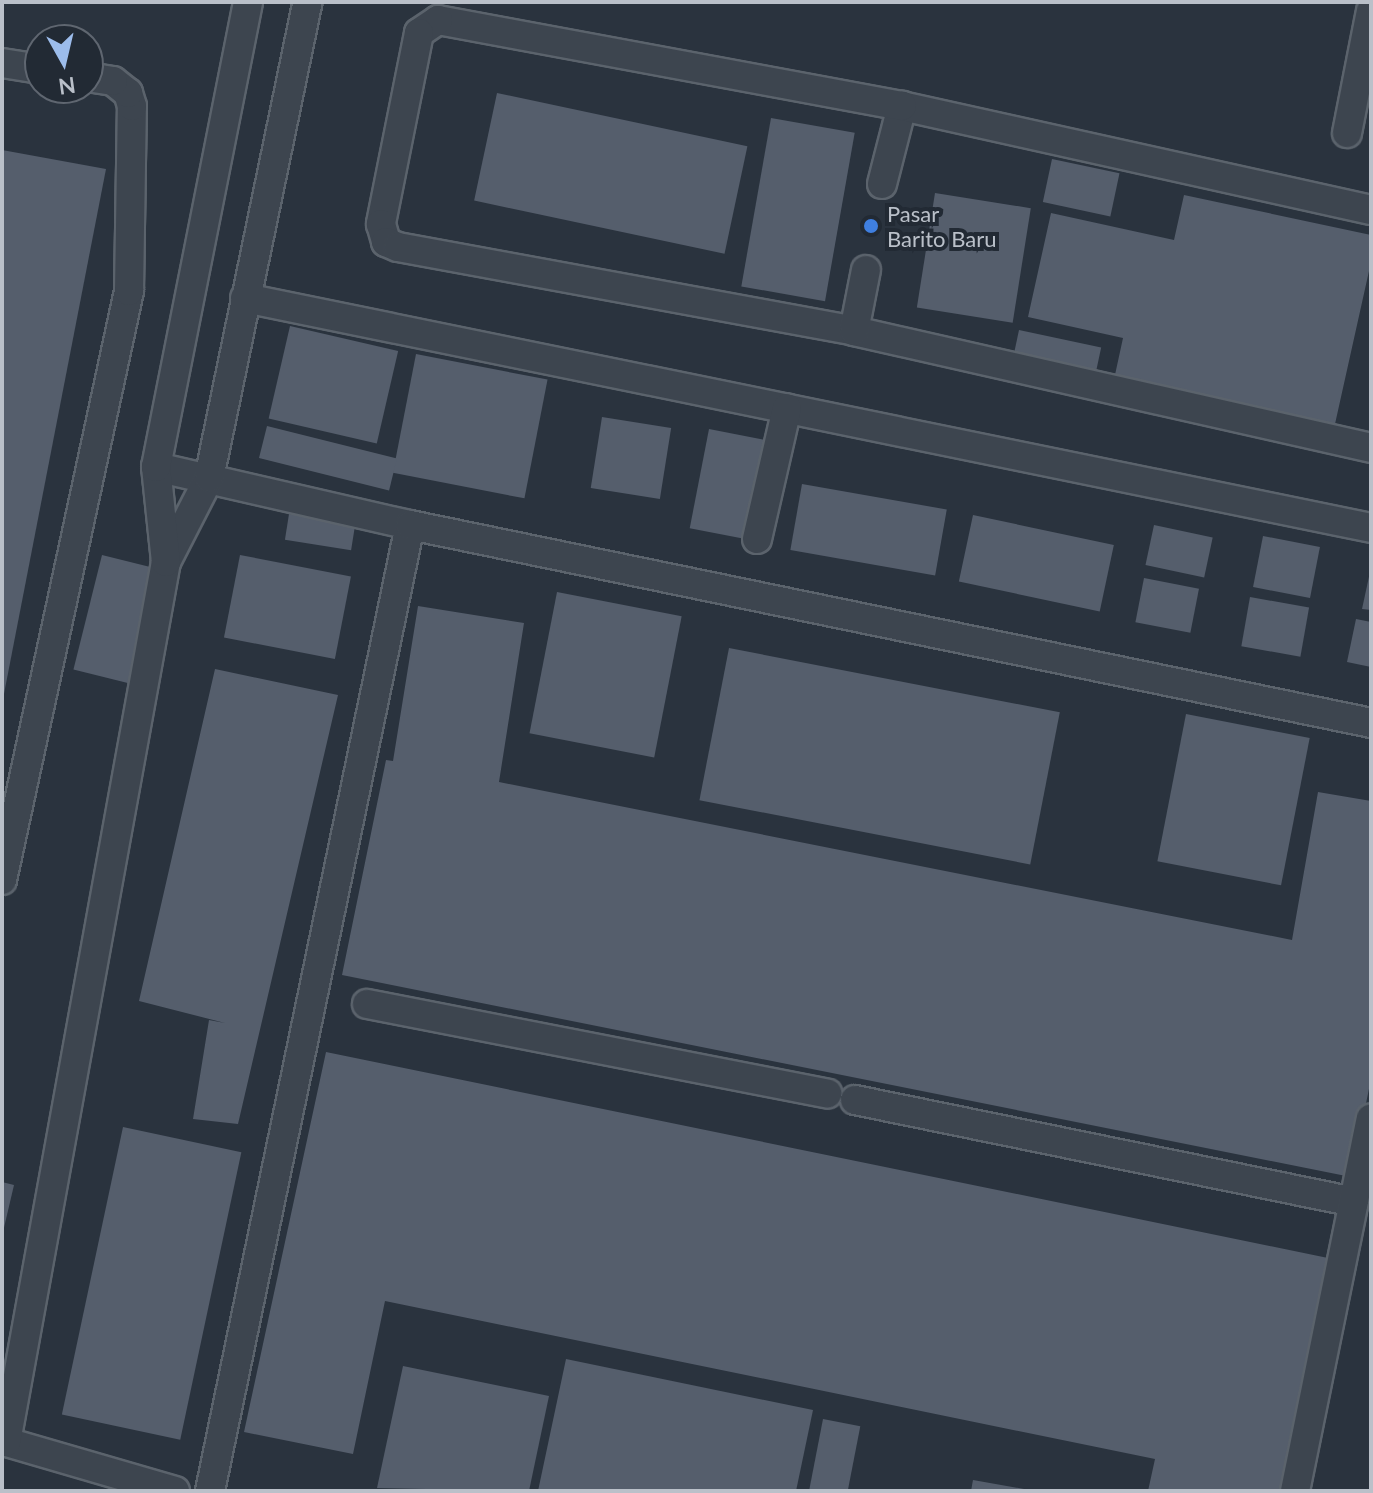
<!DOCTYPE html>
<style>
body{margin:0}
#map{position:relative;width:1373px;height:1493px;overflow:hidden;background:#2a333e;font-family:Lato,sans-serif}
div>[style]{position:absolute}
.building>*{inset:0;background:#555e6c;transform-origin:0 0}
.roads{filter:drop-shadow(2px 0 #5b636c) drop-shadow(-2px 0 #5b636c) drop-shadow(0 2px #5b636c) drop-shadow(0 -2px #5b636c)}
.minor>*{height:28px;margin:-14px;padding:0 14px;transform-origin:14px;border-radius:14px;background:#3d454f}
.dots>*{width:22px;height:22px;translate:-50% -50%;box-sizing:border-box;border:4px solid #222a34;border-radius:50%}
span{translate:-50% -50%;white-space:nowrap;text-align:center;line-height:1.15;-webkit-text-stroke:8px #222a34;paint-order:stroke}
.poi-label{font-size:22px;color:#bac0c9}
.left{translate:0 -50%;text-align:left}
.frame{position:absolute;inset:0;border:4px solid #bac0c9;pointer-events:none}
.north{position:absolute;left:24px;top:24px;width:80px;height:80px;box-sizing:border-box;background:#222a34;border:2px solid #5f6670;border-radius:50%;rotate:172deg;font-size:22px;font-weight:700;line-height:32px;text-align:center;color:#bac0c9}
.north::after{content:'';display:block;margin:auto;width:28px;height:36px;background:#9cbceb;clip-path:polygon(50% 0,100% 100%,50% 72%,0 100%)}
</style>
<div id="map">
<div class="building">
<div style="left:497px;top:93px;width:256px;height:110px;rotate:12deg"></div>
<div style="left:771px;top:118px;width:85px;height:171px;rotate:10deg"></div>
<div style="clip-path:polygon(2px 150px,106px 169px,3px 699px,2px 699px)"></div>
<div style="left:1052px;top:159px;width:69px;height:44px;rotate:12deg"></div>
<div style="left:935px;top:193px;width:97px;height:116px;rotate:9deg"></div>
<div style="clip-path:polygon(1184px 195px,1371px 235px,1371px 262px,1333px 433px,1113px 384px,1123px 338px,1028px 317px,1051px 213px,1174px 240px)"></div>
<div style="left:290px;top:326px;width:111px;height:95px;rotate:13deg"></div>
<div style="left:1019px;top:330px;width:84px;height:36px;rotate:12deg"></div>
<div style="left:416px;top:354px;width:134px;height:121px;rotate:11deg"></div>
<div style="left:602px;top:417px;width:70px;height:72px;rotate:9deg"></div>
<div style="left:267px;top:426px;width:134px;height:33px;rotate:14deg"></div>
<div style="left:709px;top:429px;width:62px;height:101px;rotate:11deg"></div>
<div style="left:802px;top:484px;width:147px;height:67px;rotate:10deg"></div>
<div style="left:289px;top:514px;width:67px;height:26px;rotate:9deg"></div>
<div style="left:973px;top:515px;width:144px;height:68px;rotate:12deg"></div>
<div style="left:1154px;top:525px;width:60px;height:41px;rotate:12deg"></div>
<div style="left:1263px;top:536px;width:58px;height:52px;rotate:11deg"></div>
<div style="left:102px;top:555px;width:58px;height:118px;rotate:14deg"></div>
<div style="left:240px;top:555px;width:113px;height:84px;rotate:11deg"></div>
<div style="clip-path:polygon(1370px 572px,1371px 573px,1371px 610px,1362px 609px)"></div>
<div style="left:1144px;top:578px;width:56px;height:45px;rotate:11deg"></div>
<div style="left:557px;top:592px;width:127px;height:144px;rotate:11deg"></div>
<div style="left:1250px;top:597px;width:60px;height:50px;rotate:10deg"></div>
<div style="clip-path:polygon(418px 606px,524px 623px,499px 782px,1292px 940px,1318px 792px,1371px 801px,1371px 1079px,1351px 1177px,342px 975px,386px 760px,393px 761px)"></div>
<div style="clip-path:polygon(1356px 619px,1371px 622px,1371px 667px,1347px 662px)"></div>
<div style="left:729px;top:648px;width:337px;height:155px;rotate:11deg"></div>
<div style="clip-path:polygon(215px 669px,338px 695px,238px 1124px,193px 1119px,209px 1020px,225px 1023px,139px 1001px)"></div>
<div style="left:1186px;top:714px;width:126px;height:150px;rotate:11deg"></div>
<div style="clip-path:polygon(326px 1052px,1328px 1258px,1280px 1491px,1148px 1491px,1155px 1459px,385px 1301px,353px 1454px,244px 1432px)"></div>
<div style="left:123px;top:1127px;width:121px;height:294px;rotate:12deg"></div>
<div style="clip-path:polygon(2px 1182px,14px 1185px,3px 1232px,2px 1232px)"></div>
<div style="clip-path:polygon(566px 1359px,813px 1410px,796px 1491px,538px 1491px)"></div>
<div style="clip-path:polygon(403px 1366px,549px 1396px,529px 1491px,377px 1488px)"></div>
<div style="left:823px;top:1419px;width:38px;height:74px;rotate:11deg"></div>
<div style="clip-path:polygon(973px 1480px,1024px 1489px,1024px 1491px,971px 1491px)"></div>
</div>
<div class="roads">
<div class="minor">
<div style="left:2px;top:63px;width:38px;rotate:9deg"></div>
<div style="left:1347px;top:133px;width:124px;rotate:-78.9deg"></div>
<div style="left:882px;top:184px;width:81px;rotate:-75.6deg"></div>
<div style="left:1371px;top:210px;width:480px;rotate:-167.5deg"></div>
<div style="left:902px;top:106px;width:472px;rotate:-169.5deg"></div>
<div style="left:438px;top:20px;width:23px;rotate:146deg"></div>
<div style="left:419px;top:33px;width:195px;rotate:101.3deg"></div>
<div style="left:381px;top:224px;width:19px;rotate:74deg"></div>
<div style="left:386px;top:242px;width:13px;rotate:23deg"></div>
<div style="left:398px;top:247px;width:464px;rotate:10.4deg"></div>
<div style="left:854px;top:331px;width:530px;rotate:12.75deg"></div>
<div style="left:245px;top:298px;width:1149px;rotate:11.54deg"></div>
<div style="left:854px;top:331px;width:62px;rotate:-78.9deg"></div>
<div style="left:156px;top:467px;width:261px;rotate:12.9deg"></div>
<div style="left:757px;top:539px;width:134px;rotate:-77.1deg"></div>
<div style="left:166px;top:562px;width:94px;rotate:-62.9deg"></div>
<div style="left:209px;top:478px;width:486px;rotate:-78.3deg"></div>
<div style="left:2px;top:880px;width:603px;rotate:-77.83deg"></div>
<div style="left:129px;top:291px;width:185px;rotate:-89.1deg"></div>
<div style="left:132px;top:106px;width:14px;rotate:-107deg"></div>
<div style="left:128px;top:93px;width:19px;rotate:-141deg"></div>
<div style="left:113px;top:81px;width:25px;rotate:-171deg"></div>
<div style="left:367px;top:1004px;width:469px;rotate:11deg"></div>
<div style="left:855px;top:1100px;width:509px;rotate:11.55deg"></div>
<div style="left:175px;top:1491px;width:176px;rotate:-163.8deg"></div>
<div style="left:6px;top:1442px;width:894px;rotate:-79.7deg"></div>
<div style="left:166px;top:562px;width:96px;rotate:-96deg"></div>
<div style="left:156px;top:467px;width:474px;rotate:-78.8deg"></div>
<div style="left:210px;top:1491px;width:986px;rotate:-78.3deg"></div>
<div style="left:410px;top:525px;width:981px;rotate:11.64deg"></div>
<div style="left:1295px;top:1491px;width:380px;rotate:-78.5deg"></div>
</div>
</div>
<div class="dots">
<div style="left:871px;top:226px;background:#3f7fe0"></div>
</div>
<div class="poi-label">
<span class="left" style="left:887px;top:226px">Pasar<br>Barito Baru</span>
</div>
<div class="frame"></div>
<div class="north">N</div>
</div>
